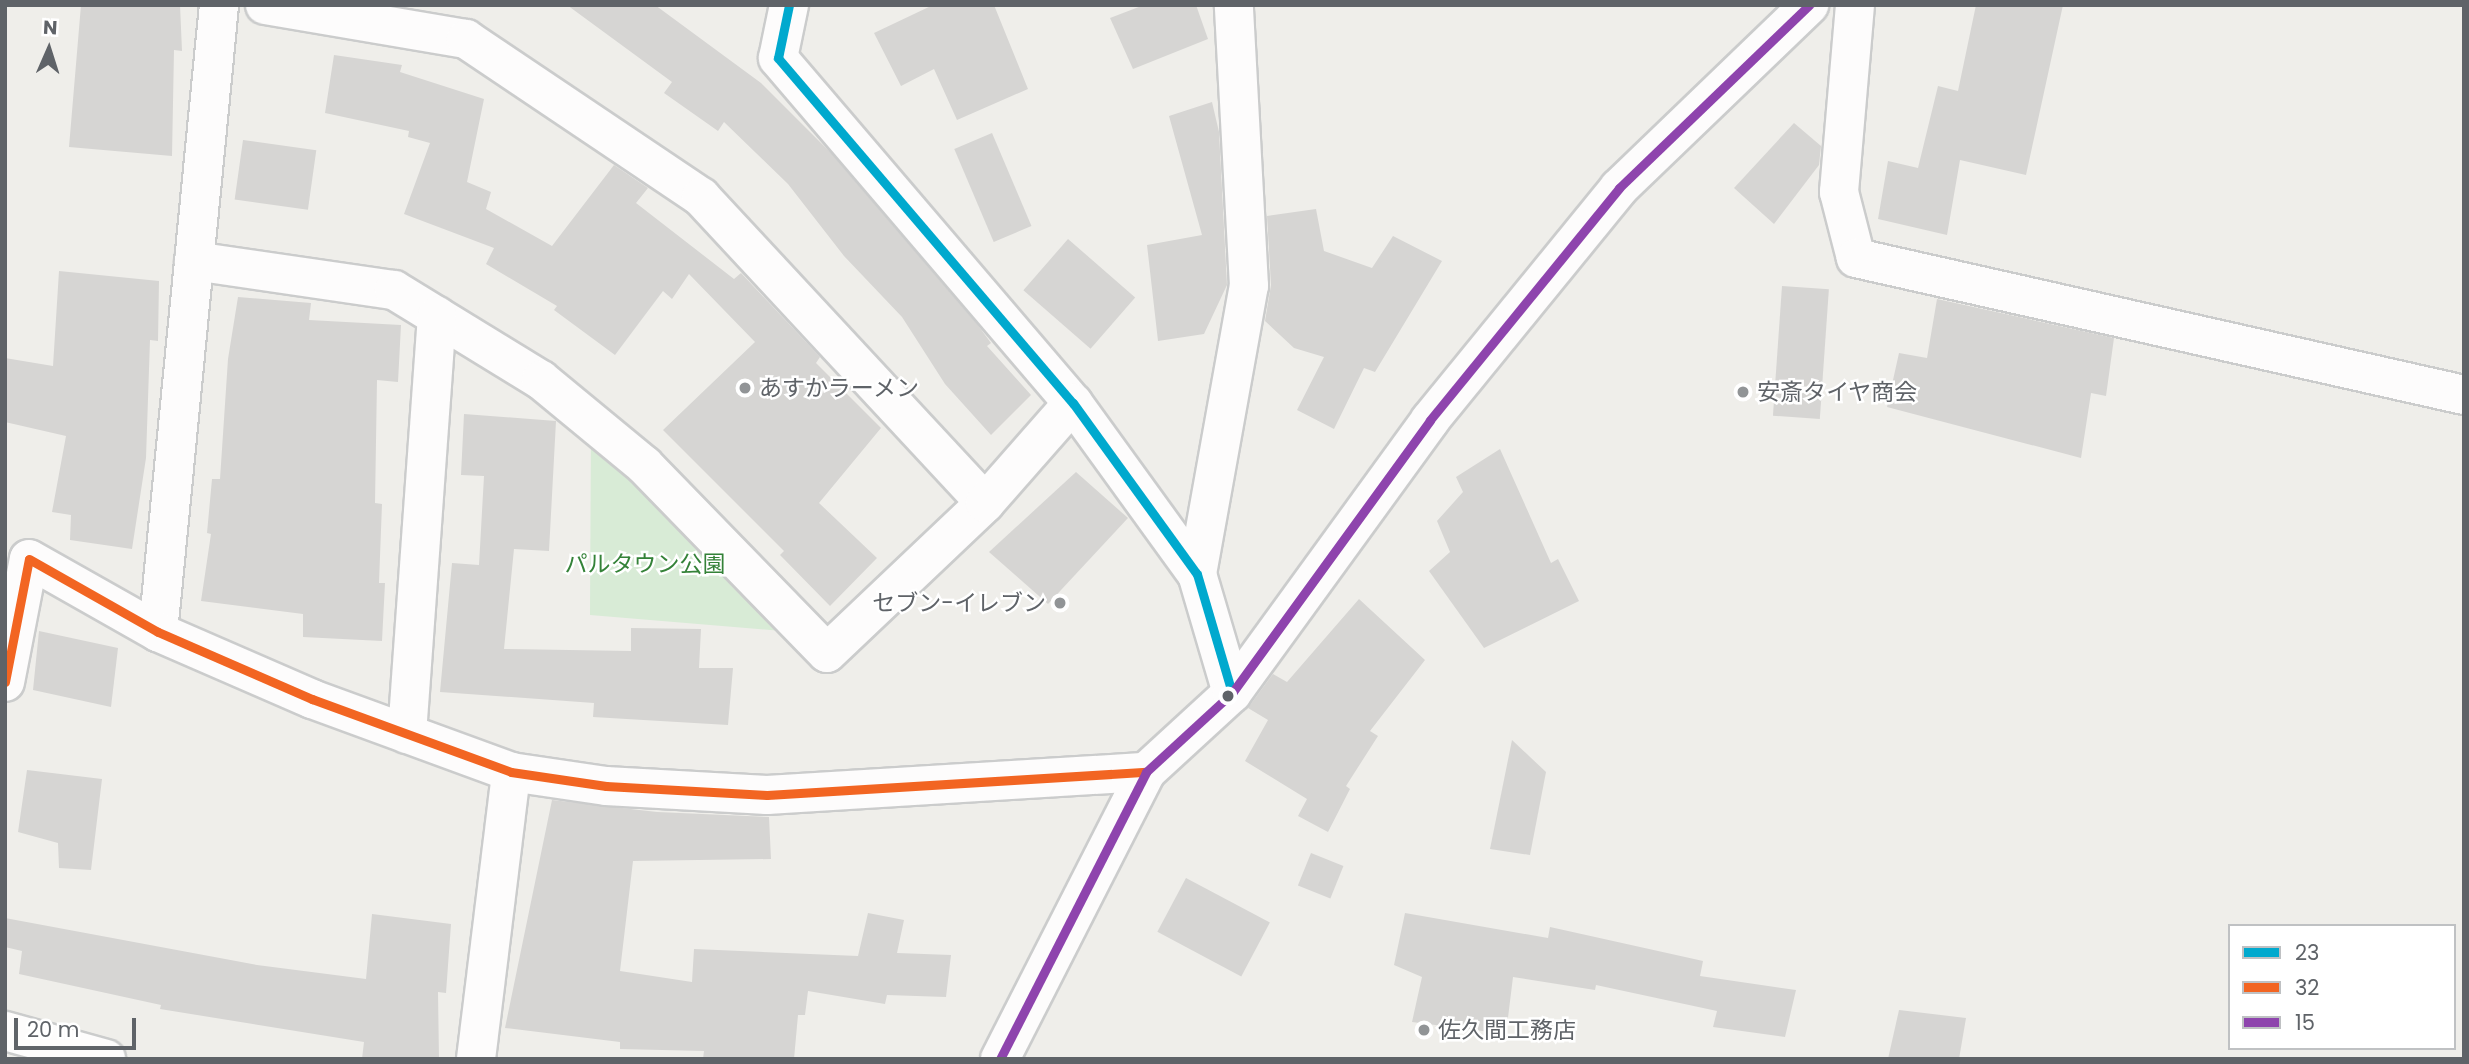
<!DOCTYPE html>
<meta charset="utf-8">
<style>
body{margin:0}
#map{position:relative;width:2469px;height:1064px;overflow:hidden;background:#efeeea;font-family:Poppins,"Noto Sans JP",sans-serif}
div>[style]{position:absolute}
.green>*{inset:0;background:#d8ebd6}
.building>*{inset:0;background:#d6d5d3;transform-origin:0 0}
.roads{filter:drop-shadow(2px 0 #cbcccc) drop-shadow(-2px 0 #cbcccc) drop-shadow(0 2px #cbcccc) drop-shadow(0 -2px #cbcccc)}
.minor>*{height:38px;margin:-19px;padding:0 19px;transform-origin:19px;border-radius:19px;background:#fdfcfc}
.bus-1>*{height:9px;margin:-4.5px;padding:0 4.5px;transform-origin:4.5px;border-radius:4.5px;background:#00a9ce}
.bus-2>*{height:9px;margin:-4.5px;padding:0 4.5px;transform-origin:4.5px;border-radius:4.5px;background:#f26522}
.bus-3>*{height:9px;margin:-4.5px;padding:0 4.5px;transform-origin:4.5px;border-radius:4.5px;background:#8e44ad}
.dots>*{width:19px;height:19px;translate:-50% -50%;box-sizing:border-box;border:4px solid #fff;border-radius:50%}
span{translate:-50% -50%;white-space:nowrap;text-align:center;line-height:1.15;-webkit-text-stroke:5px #fff;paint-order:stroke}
.poi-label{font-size:23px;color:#5f6368}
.left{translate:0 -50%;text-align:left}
.right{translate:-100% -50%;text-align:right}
.park-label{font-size:23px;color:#348238}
.frame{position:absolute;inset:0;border:7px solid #5f6368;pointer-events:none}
.legend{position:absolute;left:2228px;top:924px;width:228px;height:126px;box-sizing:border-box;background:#fff;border:2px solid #bfc1c3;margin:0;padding:9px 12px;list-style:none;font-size:21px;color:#5f6368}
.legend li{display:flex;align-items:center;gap:14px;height:35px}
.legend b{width:35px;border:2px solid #bfc1c3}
.north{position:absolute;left:14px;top:14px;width:70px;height:70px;-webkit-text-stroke:5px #fff;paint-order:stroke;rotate:3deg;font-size:19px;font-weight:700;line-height:28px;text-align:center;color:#5f6368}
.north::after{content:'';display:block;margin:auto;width:24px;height:32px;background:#5f6368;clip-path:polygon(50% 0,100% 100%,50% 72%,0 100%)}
.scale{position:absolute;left:14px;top:1018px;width:122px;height:32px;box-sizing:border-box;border:4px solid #5f6368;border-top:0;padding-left:9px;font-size:21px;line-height:24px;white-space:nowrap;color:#5f6368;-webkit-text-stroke:5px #fff;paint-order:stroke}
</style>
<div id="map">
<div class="green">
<div style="clip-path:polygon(591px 428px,782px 631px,590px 615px)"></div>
</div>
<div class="building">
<div style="clip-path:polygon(81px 5px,180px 5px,182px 51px,174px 50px,172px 156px,69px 147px)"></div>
<div style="clip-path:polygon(567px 5px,655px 5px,761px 83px,831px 153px,977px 324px,991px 343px,987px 346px,1031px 395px,991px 435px,945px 384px,902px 317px,844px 256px,788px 184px,724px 122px,718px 131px,664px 93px,672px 82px)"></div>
<div style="clip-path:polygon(933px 5px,994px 5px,1028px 89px,957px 120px,934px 69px,901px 86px,874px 33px)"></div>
<div style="clip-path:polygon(1144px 5px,1196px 5px,1208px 39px,1133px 69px,1110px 18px)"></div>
<div style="clip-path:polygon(1976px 5px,2063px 5px,2026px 175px,1960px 160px,1947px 235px,1878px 219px,1888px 161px,1918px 168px,1938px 86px,1958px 91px)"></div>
<div style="clip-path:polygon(334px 55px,402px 65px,400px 72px,484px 99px,467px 182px,491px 192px,486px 209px,552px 246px,614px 165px,648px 188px,636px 203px,734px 279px,741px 273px,820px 357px,816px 363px,881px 428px,819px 503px,877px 558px,830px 606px,780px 555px,784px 551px,663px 430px,755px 342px,689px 274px,672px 299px,663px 291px,615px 355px,554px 310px,557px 306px,486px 264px,494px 248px,404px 214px,430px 143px,408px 137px,409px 131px,325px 113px)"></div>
<div style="clip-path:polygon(1212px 102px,1219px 132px,1227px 285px,1204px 334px,1158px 341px,1147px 245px,1202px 235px,1169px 116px)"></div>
<div style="clip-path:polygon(1794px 123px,1821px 146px,1819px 165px,1774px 224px,1734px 188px)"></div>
<div style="left:992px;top:133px;width:101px;height:41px;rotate:67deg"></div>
<div style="left:243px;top:140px;width:74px;height:60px;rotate:8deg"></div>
<div style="clip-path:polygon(1316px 209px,1324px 251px,1372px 268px,1393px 236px,1442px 261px,1375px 372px,1364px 368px,1334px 429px,1297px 410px,1324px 357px,1294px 348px,1265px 321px,1271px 285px,1267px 216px)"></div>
<div style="left:1068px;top:239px;width:89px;height:68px;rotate:41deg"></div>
<div style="clip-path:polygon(59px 271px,159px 281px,158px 341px,150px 340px,146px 458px,132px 549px,70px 540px,71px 515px,52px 512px,66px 436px,5px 422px,5px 358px,53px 366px)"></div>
<div style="left:1782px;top:286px;width:47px;height:130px;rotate:4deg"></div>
<div style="clip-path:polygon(238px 297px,311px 303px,309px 320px,401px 325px,398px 382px,377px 380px,375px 503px,382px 504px,379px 583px,385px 583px,382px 641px,303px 637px,303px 614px,201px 601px,211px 534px,207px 533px,212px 479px,220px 479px,228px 359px)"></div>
<div style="clip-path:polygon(1937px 299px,2114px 338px,2106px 396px,2091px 393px,2081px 458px,1887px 407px,1899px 353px,1927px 358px)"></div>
<div style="clip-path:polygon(464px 414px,556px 421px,549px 551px,514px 549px,504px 649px,631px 651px,631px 628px,701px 629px,699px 668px,733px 668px,728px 725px,593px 717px,594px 703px,440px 692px,452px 563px,479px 565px,484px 476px,461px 475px)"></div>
<div style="clip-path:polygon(1500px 449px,1551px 563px,1558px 559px,1579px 601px,1484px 648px,1429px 571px,1450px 552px,1437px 521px,1463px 492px,1456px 477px)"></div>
<div style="clip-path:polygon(1076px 472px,1128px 518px,1048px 604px,989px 552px)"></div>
<div style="clip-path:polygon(1359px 599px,1425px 660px,1370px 731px,1378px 736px,1346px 786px,1350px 789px,1328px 832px,1298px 816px,1307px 799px,1245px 761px,1268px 720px,1248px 708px,1273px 674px,1287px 682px)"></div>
<div style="clip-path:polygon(39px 631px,118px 648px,111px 707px,33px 690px)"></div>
<div style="clip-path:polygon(1512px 740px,1546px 772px,1530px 855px,1490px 849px)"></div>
<div style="clip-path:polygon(27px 770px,102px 779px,91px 870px,59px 868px,58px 843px,18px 832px)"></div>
<div style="clip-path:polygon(552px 800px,657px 812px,769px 817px,771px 859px,633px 861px,620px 971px,692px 982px,694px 949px,858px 956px,868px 913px,904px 920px,897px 953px,951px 955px,946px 997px,887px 995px,885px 1004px,808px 991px,805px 1015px,798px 1015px,794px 1059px,703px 1059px,704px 1051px,620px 1049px,620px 1042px,505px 1028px)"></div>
<div style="left:1311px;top:853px;width:35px;height:35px;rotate:22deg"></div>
<div style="left:1186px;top:878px;width:95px;height:61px;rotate:28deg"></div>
<div style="clip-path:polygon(1405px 913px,1548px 938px,1550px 927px,1703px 961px,1700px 976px,1796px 990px,1785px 1037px,1713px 1027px,1717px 1011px,1596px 985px,1595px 990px,1513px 977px,1506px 1034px,1412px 1022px,1422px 977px,1394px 965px)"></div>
<div style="clip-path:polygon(372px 914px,451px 924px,446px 993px,438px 992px,439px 1059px,362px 1059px,364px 1042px,160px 1009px,161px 1005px,19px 974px,22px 951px,5px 947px,5px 918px,257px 965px,366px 979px)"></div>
<div style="clip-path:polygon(1899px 1010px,1966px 1018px,1959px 1059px,1888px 1059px)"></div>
</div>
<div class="roads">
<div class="minor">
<div style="left:265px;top:5px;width:204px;rotate:9.6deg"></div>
<div style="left:466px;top:39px;width:283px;rotate:33.9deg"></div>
<div style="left:701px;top:197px;width:417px;rotate:47.1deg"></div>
<div style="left:789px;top:5px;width:54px;rotate:101.7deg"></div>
<div style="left:778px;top:58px;width:454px;rotate:49.5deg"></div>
<div style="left:1073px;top:403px;width:211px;rotate:54.1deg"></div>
<div style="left:1197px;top:574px;width:124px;rotate:73.6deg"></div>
<div style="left:1855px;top:5px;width:188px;rotate:94.9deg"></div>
<div style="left:1839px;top:192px;width:68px;rotate:75.6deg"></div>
<div style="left:1856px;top:258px;width:623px;rotate:12.7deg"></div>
<div style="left:194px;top:261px;width:202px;rotate:8.3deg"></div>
<div style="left:394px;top:290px;width:172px;rotate:31.5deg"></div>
<div style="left:541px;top:380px;width:134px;rotate:39.5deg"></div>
<div style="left:644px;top:465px;width:262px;rotate:45.8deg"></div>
<div style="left:827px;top:653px;width:218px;rotate:-43.5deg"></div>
<div style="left:985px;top:503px;width:133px;rotate:-48.7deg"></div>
<div style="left:1197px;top:574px;width:293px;rotate:-79.8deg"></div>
<div style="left:1249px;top:286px;width:281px;rotate:-93.1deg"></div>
<div style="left:158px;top:632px;width:630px;rotate:-84.44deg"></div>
<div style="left:5px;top:682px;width:125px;rotate:-79deg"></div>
<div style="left:29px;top:559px;width:148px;rotate:29.5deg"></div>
<div style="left:158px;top:632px;width:168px;rotate:23.5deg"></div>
<div style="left:312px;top:699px;width:212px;rotate:20.1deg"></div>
<div style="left:511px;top:772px;width:96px;rotate:8.4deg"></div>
<div style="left:606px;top:786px;width:161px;rotate:3.2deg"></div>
<div style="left:767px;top:795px;width:380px;rotate:-3.5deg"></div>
<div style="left:407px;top:734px;width:419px;rotate:-85.9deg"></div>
<div style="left:5px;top:1031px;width:105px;rotate:15.5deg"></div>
<div style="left:476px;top:1059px;width:289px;rotate:-83deg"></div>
<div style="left:1000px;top:1059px;width:322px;rotate:-63deg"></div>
<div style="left:1146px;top:772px;width:117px;rotate:-42.6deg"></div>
<div style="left:1232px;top:693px;width:337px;rotate:-54deg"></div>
<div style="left:1430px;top:420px;width:299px;rotate:-50.8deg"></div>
<div style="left:1619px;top:188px;width:264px;rotate:-43.9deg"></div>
</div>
</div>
<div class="bus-1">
<div style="left:789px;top:5px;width:54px;rotate:101.7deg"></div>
<div style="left:778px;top:58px;width:454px;rotate:49.5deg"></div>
<div style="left:1073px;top:403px;width:211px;rotate:54.1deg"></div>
<div style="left:1197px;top:574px;width:124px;rotate:73.6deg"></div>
</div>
<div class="bus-2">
<div style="left:5px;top:682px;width:125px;rotate:-79deg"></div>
<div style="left:29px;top:559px;width:148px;rotate:29.5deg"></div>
<div style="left:158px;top:632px;width:168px;rotate:23.5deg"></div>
<div style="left:312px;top:699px;width:212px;rotate:20.1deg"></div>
<div style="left:511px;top:772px;width:96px;rotate:8.4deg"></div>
<div style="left:606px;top:786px;width:161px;rotate:3.2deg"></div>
<div style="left:767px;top:795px;width:380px;rotate:-3.5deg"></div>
</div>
<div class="bus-3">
<div style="left:1000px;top:1059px;width:322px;rotate:-63deg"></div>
<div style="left:1146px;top:772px;width:117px;rotate:-42.6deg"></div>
<div style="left:1232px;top:693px;width:337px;rotate:-54deg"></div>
<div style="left:1430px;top:420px;width:299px;rotate:-50.8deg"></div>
<div style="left:1619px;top:188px;width:264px;rotate:-43.9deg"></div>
</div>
<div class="dots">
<div style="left:745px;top:388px;background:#919496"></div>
<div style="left:1743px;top:392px;background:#919496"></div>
<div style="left:1060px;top:603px;background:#919496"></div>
<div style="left:1228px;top:696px;background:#5f6368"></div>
<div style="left:1424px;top:1030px;background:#919496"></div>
</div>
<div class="poi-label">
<span class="left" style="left:759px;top:388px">あすかラーメン</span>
<span class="left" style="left:1757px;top:392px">安斎タイヤ商会</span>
<span class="right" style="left:1046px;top:603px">セブン-イレブン</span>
<span class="left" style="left:1438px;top:1030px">佐久間工務店</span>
</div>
<div class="park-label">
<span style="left:645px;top:564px">パルタウン公園</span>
</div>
<div class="frame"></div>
<ul class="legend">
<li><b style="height:9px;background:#00a9ce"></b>23</li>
<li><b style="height:9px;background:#f26522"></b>32</li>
<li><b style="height:9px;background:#8e44ad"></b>15</li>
</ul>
<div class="north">N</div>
<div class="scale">20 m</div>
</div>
